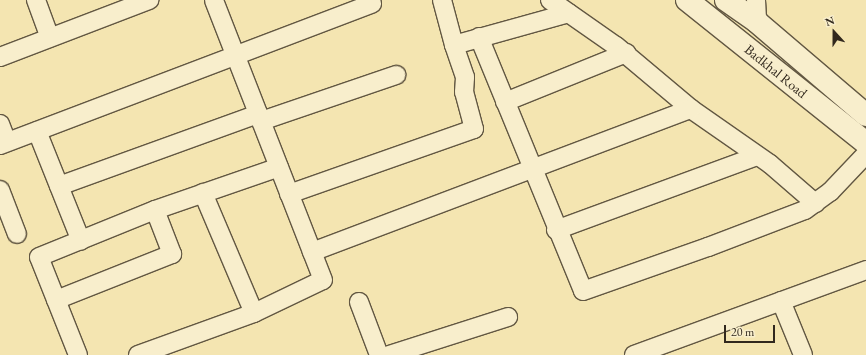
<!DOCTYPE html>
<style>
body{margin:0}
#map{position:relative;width:866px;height:355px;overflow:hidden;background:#f4e5b1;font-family:"EB Garamond",serif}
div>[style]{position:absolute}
.roads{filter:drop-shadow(1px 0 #625742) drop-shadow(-1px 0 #625742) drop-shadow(0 1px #625742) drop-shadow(0 -1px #625742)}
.minor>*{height:18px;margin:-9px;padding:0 9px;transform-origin:9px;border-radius:9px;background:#f8eecc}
.tertiary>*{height:22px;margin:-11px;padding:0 11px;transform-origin:11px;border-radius:11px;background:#f8eecc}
span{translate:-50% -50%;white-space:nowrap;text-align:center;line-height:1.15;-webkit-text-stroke:4px #f8eecc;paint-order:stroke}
.street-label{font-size:14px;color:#31281d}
.north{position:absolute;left:814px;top:12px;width:40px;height:40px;-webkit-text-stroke:3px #f8eecc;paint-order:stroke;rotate:339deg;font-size:11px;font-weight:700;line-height:16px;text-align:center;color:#31281d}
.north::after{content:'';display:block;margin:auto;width:14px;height:18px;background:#31281d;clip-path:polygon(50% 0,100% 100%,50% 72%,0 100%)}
.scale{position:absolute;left:724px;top:325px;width:51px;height:18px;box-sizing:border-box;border:2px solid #31281d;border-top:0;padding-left:5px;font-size:12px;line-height:14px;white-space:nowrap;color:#31281d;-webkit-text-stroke:3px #f8eecc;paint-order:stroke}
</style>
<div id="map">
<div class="roads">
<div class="minor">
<div style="left:36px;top:0;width:40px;rotate:69.8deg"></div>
<div style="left:550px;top:0;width:80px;rotate:34.9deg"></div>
<div style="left:616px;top:46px;width:98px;rotate:40deg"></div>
<div style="left:691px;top:109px;width:96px;rotate:34.8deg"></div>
<div style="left:770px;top:164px;width:60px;rotate:40.9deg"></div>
<div style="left:756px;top:0;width:22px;rotate:87deg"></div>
<div style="left:479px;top:37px;width:274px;rotate:67.7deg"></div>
<div style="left:583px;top:291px;width:133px;rotate:-19.4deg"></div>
<div style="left:708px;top:247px;width:104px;rotate:-20.9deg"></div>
<div style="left:805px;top:210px;width:31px;rotate:-36deg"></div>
<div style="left:830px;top:192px;width:52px;rotate:-46.5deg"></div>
<div style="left:454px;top:45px;width:119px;rotate:-15.5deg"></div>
<div style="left:0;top:57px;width:160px;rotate:-20.9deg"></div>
<div style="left:505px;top:102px;width:131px;rotate:-22deg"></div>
<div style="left:261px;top:121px;width:143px;rotate:-18.8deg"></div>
<div style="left:0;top:124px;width:19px;rotate:69deg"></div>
<div style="left:37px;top:131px;width:118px;rotate:68.2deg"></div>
<div style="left:0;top:145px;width:398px;rotate:-20.8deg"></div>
<div style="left:59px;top:186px;width:212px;rotate:-19.9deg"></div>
<div style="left:0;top:190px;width:47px;rotate:68.9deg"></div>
<div style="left:203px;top:193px;width:130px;rotate:67deg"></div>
<div style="left:289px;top:194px;width:196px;rotate:-19.4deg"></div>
<div style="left:474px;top:129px;width:38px;rotate:-105deg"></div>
<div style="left:464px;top:92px;width:15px;rotate:-86deg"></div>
<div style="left:465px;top:77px;width:34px;rotate:-109deg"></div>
<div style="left:454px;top:45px;width:47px;rotate:-104.9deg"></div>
<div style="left:556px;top:230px;width:214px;rotate:-20.2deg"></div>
<div style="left:312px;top:252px;width:405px;rotate:-20.7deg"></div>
<div style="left:56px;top:300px;width:125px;rotate:-21.6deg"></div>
<div style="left:172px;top:254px;width:47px;rotate:-111.1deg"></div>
<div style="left:781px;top:301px;width:58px;rotate:67.8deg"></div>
<div style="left:359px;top:302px;width:57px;rotate:69.3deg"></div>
<div style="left:78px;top:355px;width:105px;rotate:-111.7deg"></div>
<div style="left:39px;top:257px;width:125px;rotate:-22.1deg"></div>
<div style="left:155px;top:210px;width:131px;rotate:-19.1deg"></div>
<div style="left:138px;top:355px;width:123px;rotate:-19.9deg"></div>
<div style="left:254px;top:313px;width:76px;rotate:-25.6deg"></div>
<div style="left:323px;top:280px;width:300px;rotate:-111.3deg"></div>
<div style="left:389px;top:355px;width:125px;rotate:-17.7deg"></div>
<div style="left:634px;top:355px;width:247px;rotate:-20.1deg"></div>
</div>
<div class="tertiary">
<div style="left:687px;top:0;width:229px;rotate:38.6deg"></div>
<div style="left:726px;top:0;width:38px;rotate:35deg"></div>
<div style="left:757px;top:22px;width:143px;rotate:40.5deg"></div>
</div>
</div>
<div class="street-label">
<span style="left:776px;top:71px;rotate:39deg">Badkhal Road</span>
</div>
<div class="north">N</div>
<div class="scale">20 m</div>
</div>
